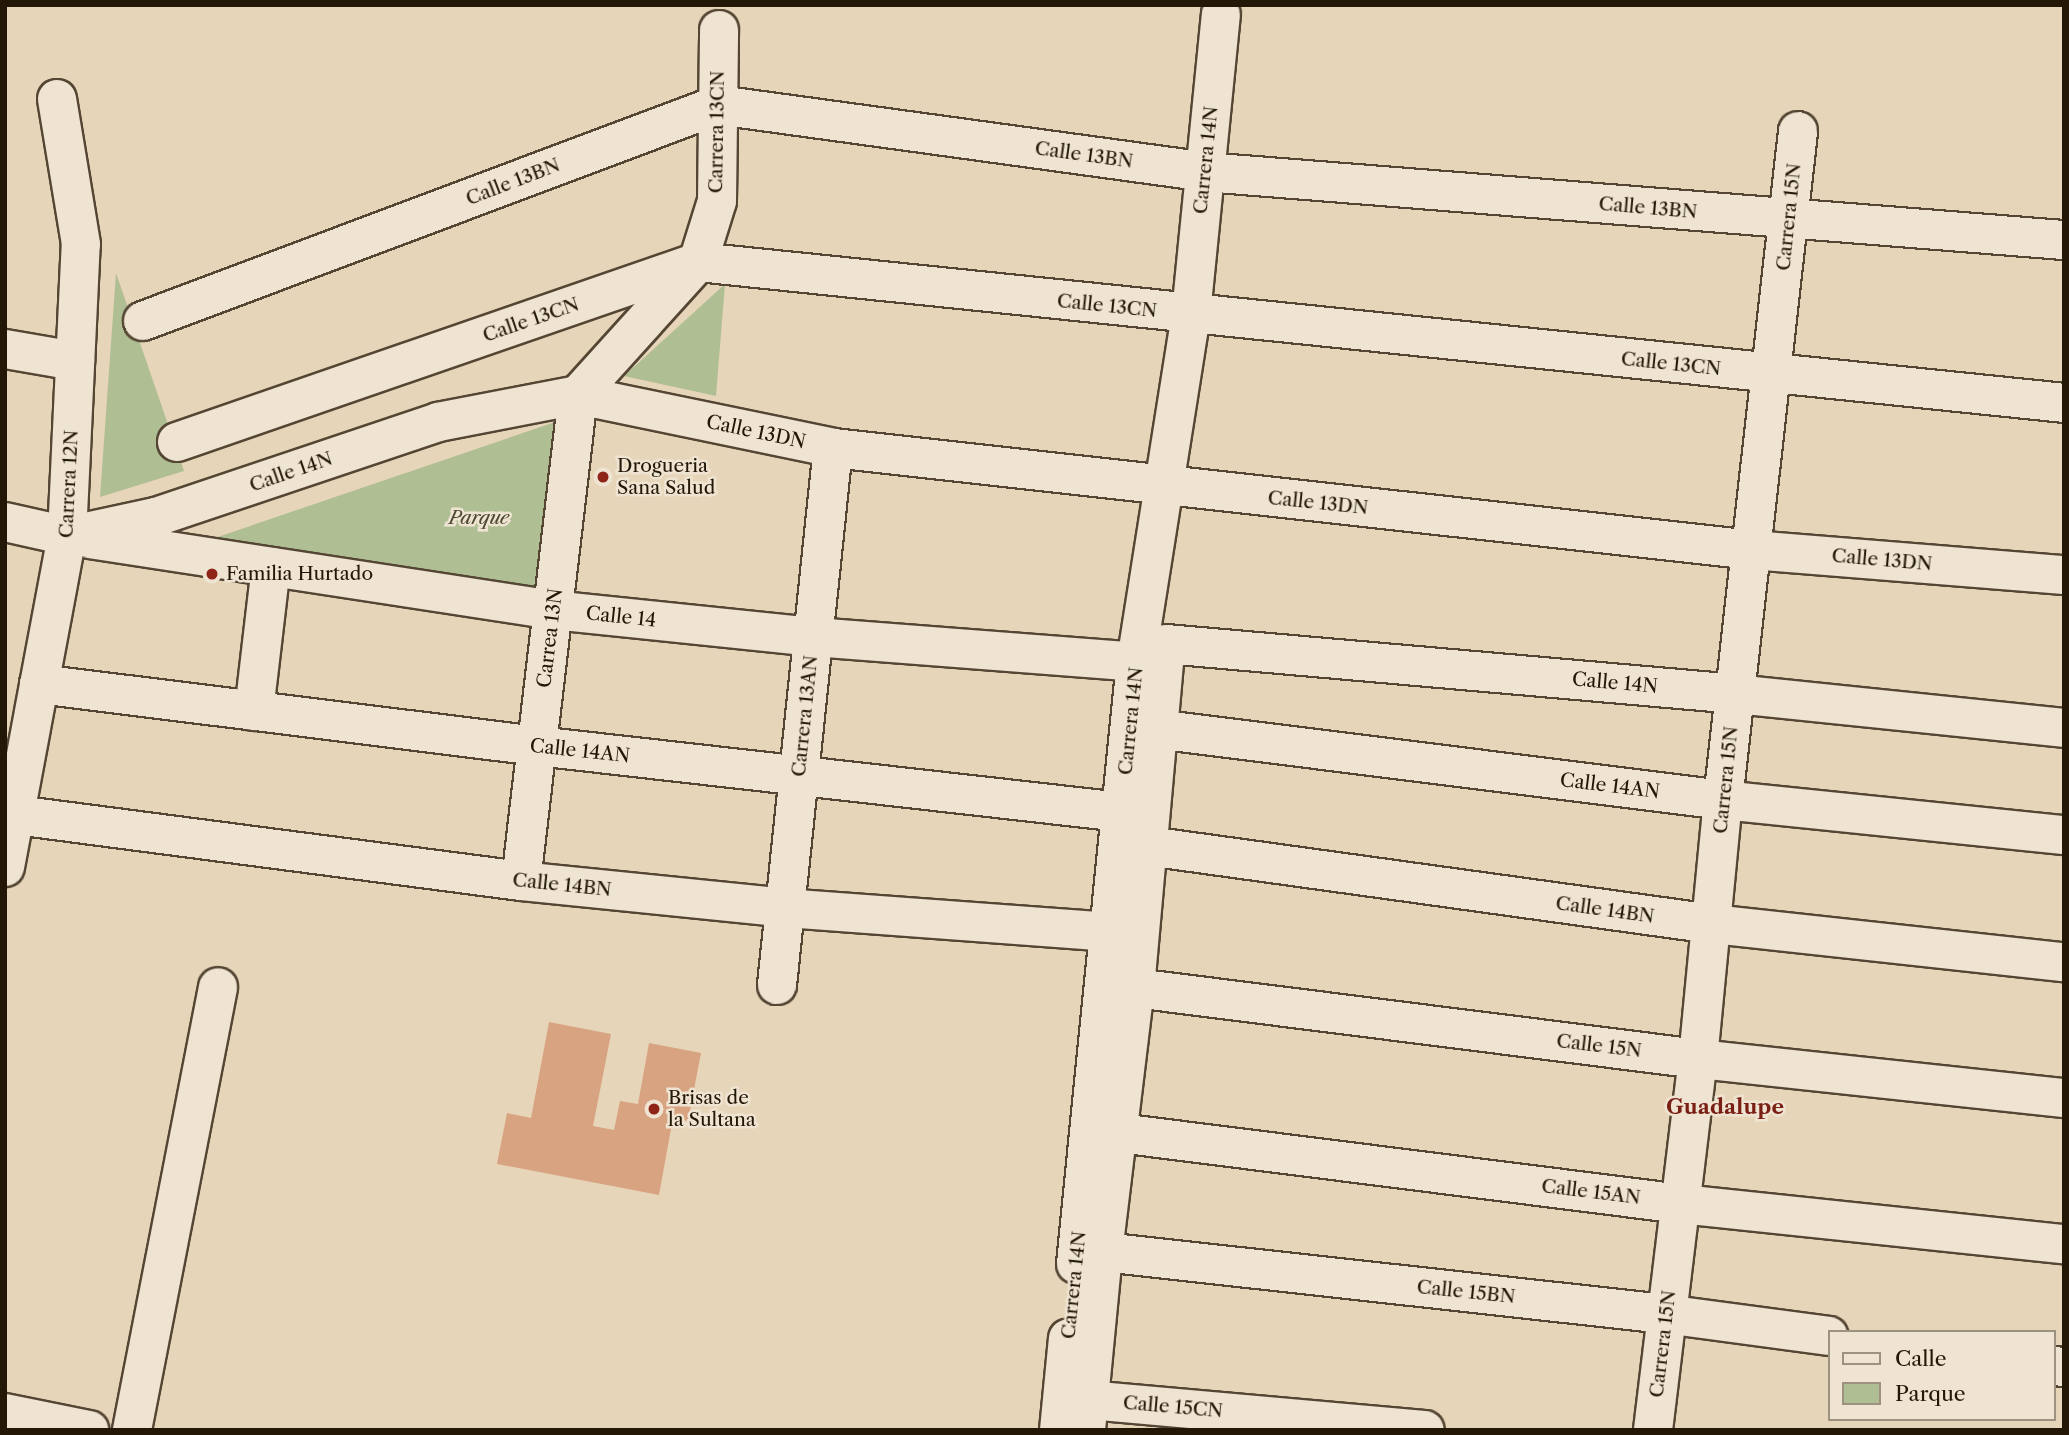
<!DOCTYPE html>
<style>
body{margin:0}
#map{position:relative;width:2069px;height:1435px;overflow:hidden;background:#e7d5b9;font-family:"Libre Caslon Text",serif}
div>[style]{position:absolute}
.green>*{inset:0;background:#b0be94}
.building>*{inset:0;background:#d7a380}
.roads{filter:drop-shadow(2px 0 #544633) drop-shadow(-2px 0 #544633) drop-shadow(0 2px #544633) drop-shadow(0 -2px #544633)}
.minor>*{height:38px;margin:-19px;padding:0 19px;transform-origin:19px;border-radius:19px;background:#efe4d2}
.dots>*{width:19px;height:19px;translate:-50% -50%;box-sizing:border-box;border:4px solid #efe4d2;border-radius:50%}
span{translate:-50% -50%;white-space:nowrap;text-align:center;line-height:1.15;-webkit-text-stroke:5px #efe4d2;paint-order:stroke}
.street-label{font-size:19px;color:#231706}
.poi-label{font-size:19px;color:#231706}
.left{translate:0 -50%;text-align:left}
.park-label{font-size:19px;color:#4d4931;font-style:italic}
.neighbourhood-label{font-size:21px;color:#7a1f14;font-weight:700}
.frame{position:absolute;inset:0;border:7px solid #231706;pointer-events:none}
.legend{position:absolute;left:1828px;top:1330px;width:228px;height:91px;box-sizing:border-box;background:#efe4d2;border:2px solid #9d9280;margin:0;padding:9px 12px;list-style:none;font-size:21px;color:#231706}
.legend li{display:flex;align-items:center;gap:14px;height:35px}
.legend b{width:35px;border:2px solid #9d9280}
</style>
<div id="map">
<div class="green">
<div style="clip-path:polygon(116px 273px,184px 471px,100px 497px)"></div>
<div style="clip-path:polygon(725px 284px,716px 396px,624px 376px)"></div>
<div style="clip-path:polygon(561px 420px,533px 592px,200px 543px)"></div>
</div>
<div class="building">
<div style="clip-path:polygon(549px 1022px,611px 1034px,593px 1126px,614px 1130px,620px 1101px,638px 1104px,649px 1043px,701px 1053px,688px 1121px,673px 1118px,659px 1195px,497px 1164px,507px 1113px,531px 1118px)"></div>
</div>
<div class="roads">
<div class="minor">
<div style="left:143px;top:321px;width:614px;rotate:-20.59deg"></div>
<div style="left:718px;top:105px;width:492px;rotate:7.8deg"></div>
<div style="left:1205px;top:172px;width:862px;rotate:4.53deg"></div>
<div style="left:5px;top:349px;width:71px;rotate:9.7deg"></div>
<div style="left:578px;top:395px;width:179px;rotate:-47.9deg"></div>
<div style="left:698px;top:262px;width:64px;rotate:-72.7deg"></div>
<div style="left:717px;top:201px;width:171px;rotate:-89.3deg"></div>
<div style="left:177px;top:442px;width:551px;rotate:-19.06deg"></div>
<div style="left:698px;top:262px;width:1373px;rotate:5.89deg"></div>
<div style="left:5px;top:522px;width:64px;rotate:12.7deg"></div>
<div style="left:67px;top:536px;width:91px;rotate:-12.1deg"></div>
<div style="left:156px;top:517px;width:298px;rotate:-18.6deg"></div>
<div style="left:438px;top:422px;width:143px;rotate:-10.9deg"></div>
<div style="left:578px;top:395px;width:260px;rotate:11.7deg"></div>
<div style="left:833px;top:448px;width:925px;rotate:6.33deg"></div>
<div style="left:1752px;top:550px;width:313px;rotate:4.6deg"></div>
<div style="left:90px;top:539px;width:468px;rotate:8.7deg"></div>
<div style="left:553px;top:610px;width:261px;rotate:5.9deg"></div>
<div style="left:813px;top:637px;width:324px;rotate:4.4deg"></div>
<div style="left:39px;top:684px;width:502px;rotate:7.1deg"></div>
<div style="left:537px;top:746px;width:588px;rotate:6.45deg"></div>
<div style="left:254px;top:711px;width:145px;rotate:-83.3deg"></div>
<div style="left:1156px;top:729px;width:571px;rotate:7.14deg"></div>
<div style="left:1723px;top:800px;width:343px;rotate:5.9deg"></div>
<div style="left:16px;top:815px;width:509px;rotate:7.45deg"></div>
<div style="left:521px;top:881px;width:265px;rotate:5.8deg"></div>
<div style="left:785px;top:908px;width:325px;rotate:4.2deg"></div>
<div style="left:1148px;top:846px;width:569px;rotate:7.87deg"></div>
<div style="left:1712px;top:924px;width:354px;rotate:6.2deg"></div>
<div style="left:5px;top:867px;width:337px;rotate:-79.4deg"></div>
<div style="left:67px;top:536px;width:292px;rotate:-87.3deg"></div>
<div style="left:81px;top:244px;width:147px;rotate:-99.4deg"></div>
<div style="left:521px;top:881px;width:489px;rotate:-83.3deg"></div>
<div style="left:777px;top:985px;width:540px;rotate:-84.05deg"></div>
<div style="left:1135px;top:988px;width:567px;rotate:7.19deg"></div>
<div style="left:1698px;top:1059px;width:368px;rotate:6.1deg"></div>
<div style="left:1119px;top:1133px;width:566px;rotate:7.2deg"></div>
<div style="left:1681px;top:1204px;width:385px;rotate:6deg"></div>
<div style="left:1103px;top:1252px;width:565px;rotate:6.3deg"></div>
<div style="left:1665px;top:1314px;width:165px;rotate:7.6deg"></div>
<div style="left:1076px;top:1264px;width:605px;rotate:-84.31deg"></div>
<div style="left:1136px;top:662px;width:352px;rotate:-81deg"></div>
<div style="left:1191px;top:314px;width:301px;rotate:-84.3deg"></div>
<div style="left:2053px;top:1366px;width:11px;rotate:5deg"></div>
<div style="left:1089px;top:1400px;width:337px;rotate:5.1deg"></div>
<div style="left:5px;top:1413px;width:86px;rotate:11.4deg"></div>
<div style="left:132px;top:1430px;width:451px;rotate:-79deg"></div>
<div style="left:1059px;top:1430px;width:92px;rotate:-84.4deg"></div>
<div style="left:1086px;top:1430px;width:179px;rotate:-84.5deg"></div>
<div style="left:1103px;top:1252px;width:266px;rotate:-83.1deg"></div>
<div style="left:1135px;top:988px;width:345px;rotate:-84.9deg"></div>
<div style="left:1166px;top:644px;width:572px;rotate:5.01deg"></div>
<div style="left:1736px;top:694px;width:330px;rotate:5.9deg"></div>
<div style="left:1653px;top:1430px;width:374px;rotate:-83.1deg"></div>
<div style="left:1698px;top:1059px;width:260px;rotate:-84.5deg"></div>
<div style="left:1723px;top:800px;width:673px;rotate:-83.6deg"></div>
</div>
</div>
<div class="dots">
<div style="left:603px;top:477px;background:#8f2418"></div>
<div style="left:212px;top:574px;background:#8f2418"></div>
<div style="left:654px;top:1109px;background:#8f2418"></div>
</div>
<div class="street-label">
<span style="left:717px;top:132px;rotate:-89deg">Carrera 13CN</span>
<span style="left:1084px;top:155px;rotate:8deg">Calle 13BN</span>
<span style="left:1206px;top:160px;rotate:-84deg">Carrera 14N</span>
<span style="left:513px;top:182px;rotate:-21deg">Calle 13BN</span>
<span style="left:1648px;top:208px;rotate:5deg">Calle 13BN</span>
<span style="left:1789px;top:217px;rotate:-84deg">Carrera 15N</span>
<span style="left:1107px;top:306px;rotate:6deg">Calle 13CN</span>
<span style="left:531px;top:320px;rotate:-19deg">Calle 13CN</span>
<span style="left:1671px;top:364px;rotate:6deg">Calle 13CN</span>
<span style="left:756px;top:432px;rotate:12deg">Calle 13DN</span>
<span style="left:291px;top:472px;rotate:-19deg">Calle 14N</span>
<span style="left:69px;top:484px;rotate:-87deg">Carrera 12N</span>
<span style="left:1318px;top:503px;rotate:6deg">Calle 13DN</span>
<span style="left:1882px;top:560px;rotate:5deg">Calle 13DN</span>
<span style="left:621px;top:617px;rotate:6deg">Calle 14</span>
<span style="left:550px;top:638px;rotate:-83deg">Carrea 13N</span>
<span style="left:1615px;top:683px;rotate:5deg">Calle 14N</span>
<span style="left:805px;top:716px;rotate:-84deg">Carrera 13AN</span>
<span style="left:1131px;top:721px;rotate:-84deg">Carrera 14N</span>
<span style="left:580px;top:751px;rotate:6deg">Calle 14AN</span>
<span style="left:1726px;top:780px;rotate:-84deg">Carrera 15N</span>
<span style="left:1610px;top:786px;rotate:7deg">Calle 14AN</span>
<span style="left:562px;top:885px;rotate:6deg">Calle 14BN</span>
<span style="left:1605px;top:910px;rotate:8deg">Calle 14BN</span>
<span style="left:1599px;top:1046px;rotate:7deg">Calle 15N</span>
<span style="left:1591px;top:1192px;rotate:7deg">Calle 15AN</span>
<span style="left:1074px;top:1285px;rotate:-84deg">Carrera 14N</span>
<span style="left:1466px;top:1292px;rotate:6deg">Calle 15BN</span>
<span style="left:1663px;top:1344px;rotate:-83deg">Carrera 15N</span>
<span style="left:1173px;top:1407px;rotate:5deg">Calle 15CN</span>
</div>
<div class="poi-label">
<span class="left" style="left:617px;top:477px">Drogueria<br>Sana Salud</span>
<span class="left" style="left:226px;top:574px">Familia Hurtado</span>
<span class="left" style="left:668px;top:1109px">Brisas de<br>la Sultana</span>
</div>
<div class="park-label">
<span style="left:479px;top:518px">Parque</span>
</div>
<div class="neighbourhood-label">
<span style="left:1725px;top:1107px">Guadalupe</span>
</div>
<div class="frame"></div>
<ul class="legend">
<li><b style="height:9px;background:#efe4d2"></b>Calle</li>
<li><b style="height:19px;background:#b0be94"></b>Parque</li>
</ul>
</div>
